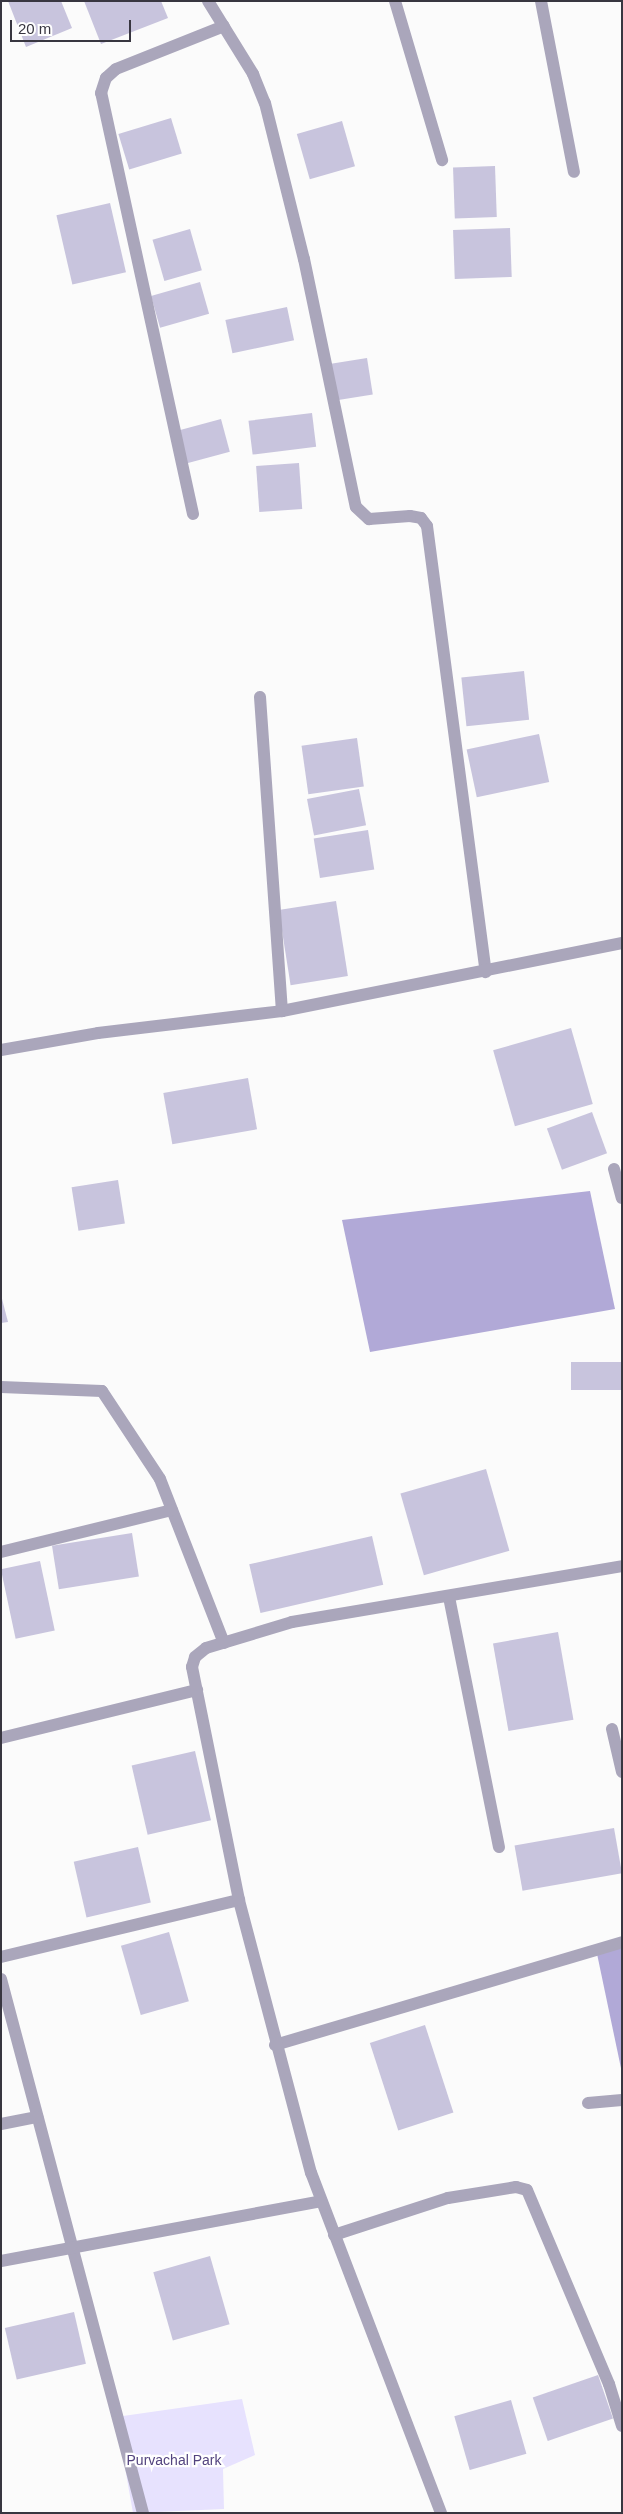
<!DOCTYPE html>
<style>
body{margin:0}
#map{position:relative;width:623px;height:2514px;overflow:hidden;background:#fbfbfb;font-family:Helvetica,sans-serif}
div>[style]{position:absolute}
.green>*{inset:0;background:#e7e2fe}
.water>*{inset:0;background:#b1a9d7}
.building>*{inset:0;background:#c8c4dd;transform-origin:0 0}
.street>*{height:12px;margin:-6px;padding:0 6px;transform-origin:6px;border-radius:6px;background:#aaa6bb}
span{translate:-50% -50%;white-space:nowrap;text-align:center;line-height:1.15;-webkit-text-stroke:4.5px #fff;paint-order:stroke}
.park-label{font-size:14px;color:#53447f}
.frame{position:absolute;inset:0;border:2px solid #383640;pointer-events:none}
.scale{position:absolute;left:10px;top:20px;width:121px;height:22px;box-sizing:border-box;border:2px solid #383640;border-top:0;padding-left:6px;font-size:15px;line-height:18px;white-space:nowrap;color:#383640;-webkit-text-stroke:4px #fff;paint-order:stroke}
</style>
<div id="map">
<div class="green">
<div style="clip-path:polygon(242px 2399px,255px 2455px,223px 2469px,224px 2509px,133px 2513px,116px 2417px)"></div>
</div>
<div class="water">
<div style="clip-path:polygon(590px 1191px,615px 1309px,370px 1352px,342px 1220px)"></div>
<div style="clip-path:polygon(596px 1949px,622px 1949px,622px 2073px)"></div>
</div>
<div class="building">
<div style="clip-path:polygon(8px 1px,61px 1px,72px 28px,26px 47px)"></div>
<div style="clip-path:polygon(84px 1px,161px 1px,168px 18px,101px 44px)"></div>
<div style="left:171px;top:118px;width:37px;height:55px;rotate:73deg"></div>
<div style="left:342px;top:121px;width:47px;height:47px;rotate:74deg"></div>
<div style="left:495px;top:166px;width:51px;height:42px;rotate:88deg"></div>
<div style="left:110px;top:203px;width:71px;height:55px;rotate:77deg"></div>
<div style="left:510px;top:228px;width:49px;height:57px;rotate:88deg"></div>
<div style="left:190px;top:229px;width:43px;height:39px;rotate:74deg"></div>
<div style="left:200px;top:282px;width:33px;height:51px;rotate:74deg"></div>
<div style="left:287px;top:307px;width:34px;height:63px;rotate:78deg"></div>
<div style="left:367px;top:358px;width:37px;height:38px;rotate:81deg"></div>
<div style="left:312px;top:413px;width:34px;height:64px;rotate:83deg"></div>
<div style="left:221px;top:419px;width:34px;height:48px;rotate:75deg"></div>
<div style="left:299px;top:463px;width:46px;height:43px;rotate:86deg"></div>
<div style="left:524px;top:671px;width:49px;height:63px;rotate:84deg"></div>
<div style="left:539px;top:734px;width:49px;height:74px;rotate:78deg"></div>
<div style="left:357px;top:738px;width:49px;height:56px;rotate:82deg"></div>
<div style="left:359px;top:789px;width:37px;height:53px;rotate:79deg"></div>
<div style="left:368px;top:830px;width:40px;height:55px;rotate:81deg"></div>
<div style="left:336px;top:901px;width:76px;height:58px;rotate:81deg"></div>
<div style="left:571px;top:1028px;width:79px;height:81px;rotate:74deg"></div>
<div style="left:248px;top:1078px;width:52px;height:86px;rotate:80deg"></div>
<div style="left:592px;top:1112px;width:44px;height:48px;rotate:70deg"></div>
<div style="left:118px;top:1180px;width:44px;height:47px;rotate:81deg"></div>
<div style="clip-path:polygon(1px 1295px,8px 1322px,1px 1323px)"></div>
<div style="left:622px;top:1362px;width:28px;height:51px;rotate:90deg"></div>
<div style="left:486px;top:1469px;width:85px;height:89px;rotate:74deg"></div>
<div style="left:132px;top:1533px;width:44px;height:81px;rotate:81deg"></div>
<div style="left:372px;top:1536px;width:50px;height:126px;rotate:77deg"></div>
<div style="left:40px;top:1561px;width:71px;height:40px;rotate:78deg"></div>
<div style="left:558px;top:1632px;width:89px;height:66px;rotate:80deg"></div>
<div style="left:195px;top:1751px;width:71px;height:65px;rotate:77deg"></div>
<div style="left:614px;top:1828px;width:46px;height:101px;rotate:80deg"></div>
<div style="left:138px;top:1847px;width:57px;height:66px;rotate:77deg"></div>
<div style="left:169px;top:1932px;width:72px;height:50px;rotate:74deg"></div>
<div style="left:425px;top:2025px;width:92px;height:58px;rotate:72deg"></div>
<div style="left:210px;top:2256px;width:71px;height:59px;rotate:74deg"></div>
<div style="left:74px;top:2312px;width:53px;height:71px;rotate:77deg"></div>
<div style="left:598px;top:2375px;width:46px;height:69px;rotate:71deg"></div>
<div style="left:511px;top:2400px;width:56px;height:59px;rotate:74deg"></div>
</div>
<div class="street">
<div style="left:208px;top:1px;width:86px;rotate:58.3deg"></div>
<div style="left:253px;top:74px;width:31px;rotate:68deg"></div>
<div style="left:265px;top:103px;width:161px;rotate:76deg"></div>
<div style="left:304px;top:259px;width:253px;rotate:78.2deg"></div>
<div style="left:356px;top:507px;width:18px;rotate:43deg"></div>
<div style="left:369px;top:519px;width:41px;rotate:-4.2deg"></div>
<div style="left:410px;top:516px;width:11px;rotate:10deg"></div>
<div style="left:421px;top:518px;width:10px;rotate:53deg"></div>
<div style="left:427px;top:526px;width:450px;rotate:82.5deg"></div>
<div style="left:395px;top:1px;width:166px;rotate:73.5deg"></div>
<div style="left:541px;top:1px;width:174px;rotate:79.1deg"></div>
<div style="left:193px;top:514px;width:431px;rotate:-102.3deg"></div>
<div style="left:101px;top:93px;width:16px;rotate:-72deg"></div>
<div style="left:106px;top:78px;width:13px;rotate:-42deg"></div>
<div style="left:116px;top:69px;width:116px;rotate:-21.7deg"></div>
<div style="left:260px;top:697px;width:315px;rotate:86deg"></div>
<div style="left:1px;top:1050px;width:98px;rotate:-9.9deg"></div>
<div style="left:98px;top:1033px;width:185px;rotate:-6.8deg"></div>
<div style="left:282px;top:1011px;width:347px;rotate:-11.3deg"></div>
<div style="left:614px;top:1169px;width:30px;rotate:75deg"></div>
<div style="left:1px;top:1387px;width:101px;rotate:2.3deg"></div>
<div style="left:102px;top:1391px;width:105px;rotate:56.6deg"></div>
<div style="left:160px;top:1479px;width:176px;rotate:68.7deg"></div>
<div style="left:1px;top:1552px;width:176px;rotate:-13.8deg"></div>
<div style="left:449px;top:1597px;width:255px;rotate:78.7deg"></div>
<div style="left:612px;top:1729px;width:44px;rotate:76.9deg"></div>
<div style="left:1px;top:1738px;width:202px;rotate:-13.8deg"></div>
<div style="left:1px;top:1957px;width:245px;rotate:-13.5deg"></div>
<div style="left:1px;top:1979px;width:553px;rotate:75.11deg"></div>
<div style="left:275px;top:2045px;width:362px;rotate:-16.5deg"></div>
<div style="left:588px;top:2103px;width:34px;rotate:-5deg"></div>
<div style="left:1px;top:2124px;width:37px;rotate:-11deg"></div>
<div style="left:334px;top:2235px;width:120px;rotate:-18deg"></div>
<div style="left:448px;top:2198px;width:69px;rotate:-9.2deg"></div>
<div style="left:516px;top:2187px;width:11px;rotate:15deg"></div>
<div style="left:527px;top:2190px;width:211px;rotate:67.1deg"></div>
<div style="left:609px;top:2384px;width:44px;rotate:72.8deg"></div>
<div style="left:1px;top:2261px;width:326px;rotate:-10.6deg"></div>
<div style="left:441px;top:2513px;width:364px;rotate:-110.9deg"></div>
<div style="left:311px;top:2173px;width:282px;rotate:-104.8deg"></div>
<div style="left:239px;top:1900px;width:238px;rotate:-101.4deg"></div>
<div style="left:192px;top:1667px;width:10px;rotate:-73deg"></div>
<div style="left:195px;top:1657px;width:14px;rotate:-39deg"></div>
<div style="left:206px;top:1648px;width:90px;rotate:-16.8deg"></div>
<div style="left:292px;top:1622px;width:335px;rotate:-9.6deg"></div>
</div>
<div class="park-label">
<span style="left:174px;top:2460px">Purvachal Park</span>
</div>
<div class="frame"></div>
<div class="scale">20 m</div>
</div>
